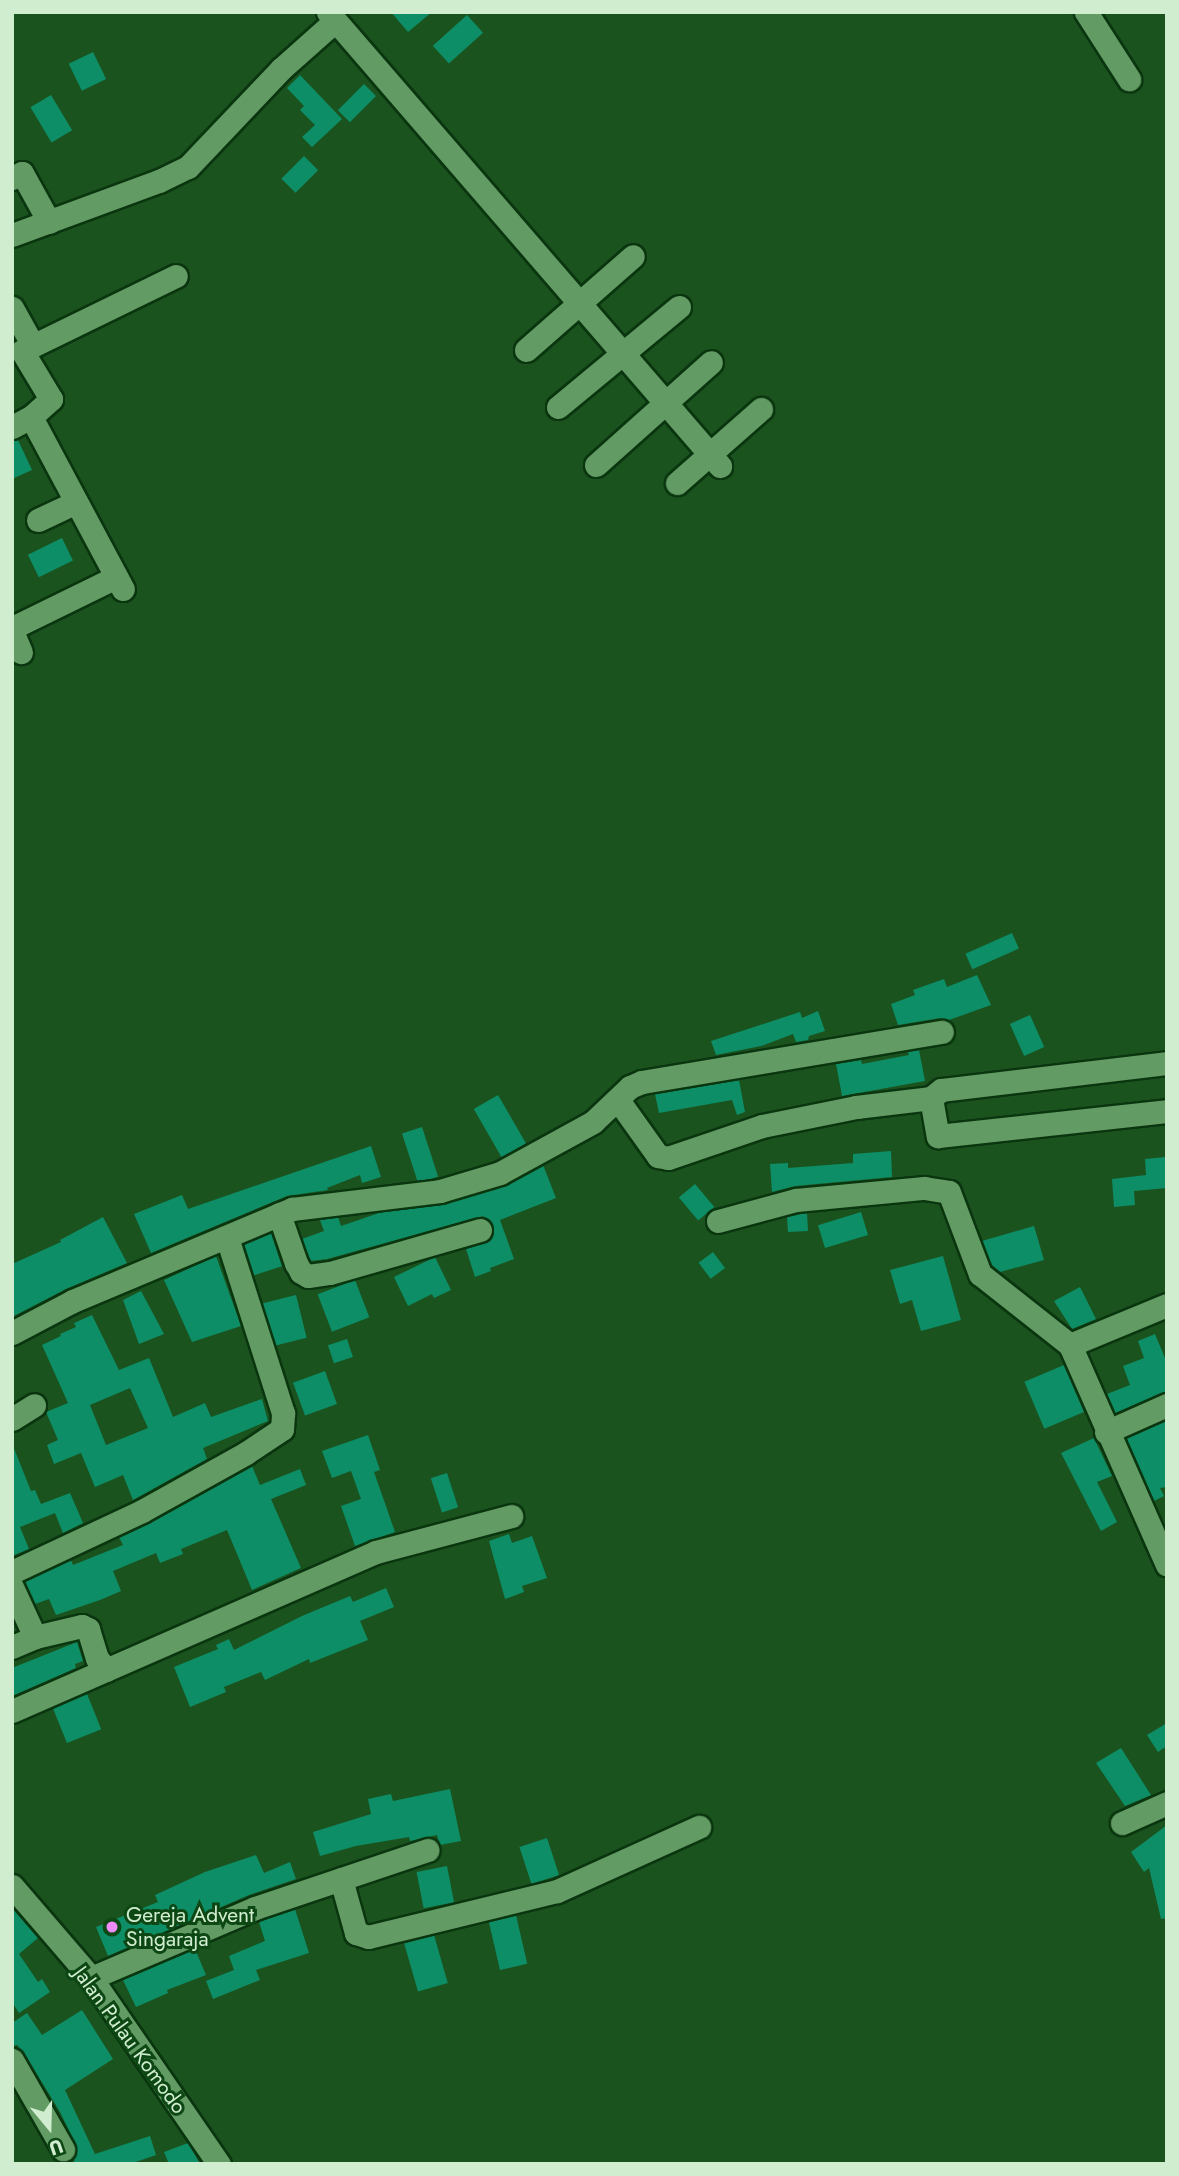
<!DOCTYPE html>
<style>
body{margin:0}
#map{position:relative;width:1179px;height:2176px;overflow:hidden;background:#1b531f;font-family:Jost,sans-serif}
div>[style]{position:absolute}
.building>*{inset:0;background:#0d8e66;transform-origin:0 0}
.roads{filter:drop-shadow(2px 0 #0a360f) drop-shadow(-2px 0 #0a360f) drop-shadow(0 2px #0a360f) drop-shadow(0 -2px #0a360f)}
.minor>*{height:23px;margin:-11.5px;padding:0 11.5px;transform-origin:11.5px;border-radius:11.5px;background:#639b64}
.dots>*{width:19px;height:19px;translate:-50% -50%;box-sizing:border-box;border:4px solid #0d4814;border-radius:50%}
span{translate:-50% -50%;white-space:nowrap;text-align:center;line-height:1.15;-webkit-text-stroke:6px #0d4814;paint-order:stroke}
.poi-label{font-size:21px;color:#d0edcf}
.left{translate:0 -50%;text-align:left}
.street-label{font-size:21px;color:#d0edcf}
.frame{position:absolute;inset:0;border:14px solid #d0edcf;pointer-events:none}
.north{position:absolute;left:14px;top:2092px;width:70px;height:70px;-webkit-text-stroke:5px #0d4814;paint-order:stroke;rotate:161deg;font-size:19px;font-weight:700;line-height:28px;text-align:center;color:#d0edcf}
.north::after{content:'';display:block;margin:auto;width:24px;height:32px;background:#d0edcf;clip-path:polygon(50% 0,100% 100%,50% 72%,0 100%)}
</style>
<div id="map">
<div class="building">
<div style="clip-path:polygon(391px 12px,432px 12px,408px 32px)"></div>
<div style="left:467px;top:15px;width:24px;height:46px;rotate:48deg"></div>
<div style="left:93px;top:52px;width:30px;height:27px;rotate:64deg"></div>
<div style="clip-path:polygon(300px 75px,342px 119px,312px 147px,302px 137px,315px 125px,300px 110px,304px 106px,287px 88px)"></div>
<div style="left:364px;top:84px;width:17px;height:37px;rotate:45deg"></div>
<div style="left:51px;top:95px;width:41px;height:24px;rotate:59deg"></div>
<div style="left:304px;top:156px;width:20px;height:32px;rotate:45deg"></div>
<div style="clip-path:polygon(18px 440px,32px 470px,12px 479px,12px 441px)"></div>
<div style="left:62px;top:538px;width:25px;height:38px;rotate:64deg"></div>
<div style="left:1012px;top:933px;width:17px;height:51px;rotate:66deg"></div>
<div style="clip-path:polygon(977px 975px,991px 1005px,949px 1020px,940px 1018px,898px 1025px,891px 1004px,915px 995px,913px 990px,944px 979px,947px 987px)"></div>
<div style="clip-path:polygon(818px 1011px,825px 1031px,809px 1036px,808px 1040px,796px 1042px,793px 1034px,761px 1046px,716px 1055px,711px 1041px,800px 1012px,802px 1018px)"></div>
<div style="left:1030px;top:1015px;width:35px;height:22px;rotate:66deg"></div>
<div style="clip-path:polygon(919px 1050px,925px 1081px,842px 1096px,836px 1064px,861px 1060px,862px 1064px,909px 1055px,908px 1052px)"></div>
<div style="clip-path:polygon(739px 1080px,745px 1112px,737px 1115px,732px 1100px,659px 1113px,655px 1094px)"></div>
<div style="left:498px;top:1095px;width:56px;height:28px;rotate:60deg"></div>
<div style="left:422px;top:1127px;width:52px;height:21px;rotate:72deg"></div>
<div style="clip-path:polygon(371px 1146px,381px 1177px,362px 1183px,360px 1175px,327px 1188px,328px 1190px,287px 1196px,151px 1253px,134px 1214px,182px 1195px,188px 1209px)"></div>
<div style="clip-path:polygon(891px 1151px,892px 1177px,795px 1186px,772px 1192px,770px 1164px,788px 1163px,788px 1168px,853px 1163px,853px 1154px)"></div>
<div style="clip-path:polygon(1165px 1157px,1167px 1188px,1134px 1191px,1135px 1205px,1114px 1207px,1112px 1179px,1146px 1175px,1145px 1159px)"></div>
<div style="clip-path:polygon(543px 1165px,556px 1198px,500px 1220px,514px 1259px,490px 1268px,491px 1271px,475px 1277px,466px 1249px,484px 1243px,493px 1234px,493px 1226px,483px 1216px,327px 1259px,311px 1261px,309px 1257px,302px 1239px,324px 1231px,320px 1220px,338px 1217px,341px 1226px,382px 1212px,444px 1204px,504px 1186px)"></div>
<div style="left:695px;top:1184px;width:30px;height:21px;rotate:50deg"></div>
<div style="left:861px;top:1212px;width:24px;height:45px;rotate:73deg"></div>
<div style="clip-path:polygon(807px 1213px,808px 1231px,788px 1232px,787px 1217px)"></div>
<div style="clip-path:polygon(103px 1217px,127px 1263px,66px 1289px,12px 1317px,12px 1264px,61px 1242px,60px 1240px)"></div>
<div style="clip-path:polygon(1034px 1226px,1044px 1260px,1000px 1272px,992px 1265px,982px 1241px)"></div>
<div style="left:271px;top:1233px;width:35px;height:29px;rotate:72deg"></div>
<div style="left:713px;top:1252px;width:20px;height:18px;rotate:53deg"></div>
<div style="clip-path:polygon(216px 1256px,241px 1326px,192px 1342px,164px 1280px)"></div>
<div style="clip-path:polygon(943px 1256px,961px 1320px,921px 1331px,912px 1300px,900px 1304px,890px 1270px)"></div>
<div style="clip-path:polygon(435px 1257px,451px 1290px,434px 1298px,432px 1294px,408px 1306px,394px 1277px)"></div>
<div style="left:355px;top:1280px;width:40px;height:40px;rotate:69deg"></div>
<div style="clip-path:polygon(1080px 1287px,1096px 1319px,1072px 1329px,1054px 1301px)"></div>
<div style="clip-path:polygon(141px 1291px,164px 1334px,139px 1344px,123px 1300px)"></div>
<div style="left:296px;top:1295px;width:44px;height:35px;rotate:76deg"></div>
<div style="clip-path:polygon(evenodd,92px 1315px,119px 1370px,149px 1358px,173px 1417px,205px 1403px,211px 1417px,262px 1399px,268px 1421px,203px 1448px,207px 1459px,133px 1500px,123px 1475px,95px 1487px,81px 1453px,54px 1464px,47px 1445px,58px 1440px,46px 1412px,68px 1403px,42px 1345px,61px 1336px,60px 1334px,76px 1327px,74px 1323px,92px 1315px,130px 1388px,148px 1428px,106px 1445px,90px 1405px,130px 1388px)"></div>
<div style="clip-path:polygon(1155px 1334px,1167px 1363px,1167px 1391px,1115px 1413px,1107px 1394px,1130px 1385px,1123px 1366px,1144px 1358px,1138px 1341px)"></div>
<div style="left:347px;top:1339px;width:19px;height:20px;rotate:72deg"></div>
<div style="left:1064px;top:1365px;width:51px;height:43px;rotate:67deg"></div>
<div style="left:325px;top:1371px;width:35px;height:34px;rotate:70deg"></div>
<div style="clip-path:polygon(1167px 1420px,1167px 1487px,1160px 1488px,1164px 1496px,1154px 1501px,1126px 1438px)"></div>
<div style="clip-path:polygon(368px 1435px,380px 1470px,374px 1472px,395px 1532px,355px 1546px,341px 1506px,361px 1499px,351px 1471px,332px 1478px,322px 1451px)"></div>
<div style="clip-path:polygon(1094px 1438px,1112px 1476px,1097px 1482px,1117px 1522px,1101px 1531px,1061px 1453px)"></div>
<div style="clip-path:polygon(13px 1446px,31px 1491px,35px 1490px,41px 1504px,70px 1493px,83px 1523px,63px 1533px,55px 1513px,20px 1527px,29px 1549px,12px 1556px)"></div>
<div style="clip-path:polygon(252px 1466px,260px 1485px,300px 1469px,306px 1485px,271px 1499px,301px 1568px,252px 1590px,227px 1530px,181px 1549px,183px 1554px,160px 1563px,156px 1553px,113px 1571px,121px 1591px,100px 1600px,56px 1615px,49px 1599px,35px 1604px,25px 1581px,71px 1560px,73px 1565px,123px 1545px,119px 1537px)"></div>
<div style="left:447px;top:1473px;width:36px;height:17px;rotate:72deg"></div>
<div style="clip-path:polygon(509px 1534px,512px 1543px,532px 1536px,547px 1578px,522px 1586px,524px 1592px,505px 1599px,489px 1541px)"></div>
<div style="clip-path:polygon(386px 1588px,394px 1607px,360px 1621px,368px 1640px,310px 1663px,309px 1659px,265px 1680px,261px 1672px,224px 1687px,226px 1692px,190px 1707px,174px 1667px,218px 1649px,216px 1645px,229px 1639px,234px 1650px,302px 1616px,350px 1596px,353px 1602px)"></div>
<div style="clip-path:polygon(77px 1642px,83px 1661px,75px 1664px,76px 1668px,12px 1696px,12px 1668px)"></div>
<div style="left:87px;top:1694px;width:38px;height:37px;rotate:68deg"></div>
<div style="clip-path:polygon(1167px 1723px,1167px 1746px,1158px 1752px,1147px 1735px)"></div>
<div style="clip-path:polygon(1121px 1748px,1151px 1795px,1125px 1806px,1096px 1763px)"></div>
<div style="clip-path:polygon(450px 1789px,461px 1841px,440px 1845px,437px 1835px,410px 1841px,409px 1837px,356px 1846px,320px 1856px,313px 1832px,371px 1814px,368px 1799px,391px 1794px,393px 1801px)"></div>
<div style="clip-path:polygon(1167px 1825px,1167px 1918px,1161px 1919px,1149px 1868px,1144px 1872px,1131px 1852px)"></div>
<div style="left:547px;top:1838px;width:39px;height:29px;rotate:72deg"></div>
<div style="clip-path:polygon(256px 1855px,264px 1873px,290px 1862px,296px 1879px,249px 1895px,108px 1956px,96px 1927px,158px 1902px,155px 1895px,205px 1872px)"></div>
<div style="left:447px;top:1866px;width:37px;height:31px;rotate:79deg"></div>
<div style="clip-path:polygon(12px 1908px,38px 1938px,19px 1954px,38px 1982px,42px 1979px,50px 1992px,19px 2013px,12px 2002px)"></div>
<div style="clip-path:polygon(295px 1909px,309px 1953px,256px 1970px,260px 1980px,213px 1999px,206px 1981px,234px 1970px,229px 1956px,265px 1941px,259px 1922px)"></div>
<div style="left:516px;top:1915px;width:50px;height:28px;rotate:77deg"></div>
<div style="left:434px;top:1935px;width:50px;height:31px;rotate:74deg"></div>
<div style="clip-path:polygon(195px 1949px,206px 1975px,167px 1990px,168px 1993px,136px 2007px,123px 1980px)"></div>
<div style="clip-path:polygon(82px 2010px,113px 2059px,65px 2090px,95px 2154px,150px 2136px,156px 2155px,130px 2164px,74px 2164px,75px 2143px,60px 2112px,24px 2053px,17px 2045px,12px 2046px,12px 2023px,27px 2013px,42px 2035px)"></div>
<div style="clip-path:polygon(188px 2143px,200px 2164px,169px 2164px,164px 2152px)"></div>
</div>
<div class="roads">
<div class="minor">
<div style="left:328px;top:12px;width:600px;rotate:49.19deg"></div>
<div style="left:1086px;top:12px;width:80px;rotate:57.3deg"></div>
<div style="left:12px;top:178px;width:11px;rotate:-27deg"></div>
<div style="left:22px;top:173px;width:56px;rotate:61.1deg"></div>
<div style="left:12px;top:235px;width:157px;rotate:-20.2deg"></div>
<div style="left:159px;top:181px;width:32px;rotate:-26deg"></div>
<div style="left:188px;top:167px;width:135px;rotate:-46.5deg"></div>
<div style="left:281px;top:69px;width:72px;rotate:-41.6deg"></div>
<div style="left:12px;top:308px;width:41px;rotate:60.9deg"></div>
<div style="left:526px;top:350px;width:142px;rotate:-41.3deg"></div>
<div style="left:558px;top:407px;width:157px;rotate:-39.6deg"></div>
<div style="left:31px;top:417px;width:195px;rotate:61.9deg"></div>
<div style="left:12px;top:427px;width:21px;rotate:-28deg"></div>
<div style="left:31px;top:417px;width:27px;rotate:-42deg"></div>
<div style="left:51px;top:399px;width:56px;rotate:-121.1deg"></div>
<div style="left:22px;top:351px;width:171px;rotate:-26deg"></div>
<div style="left:596px;top:465px;width:154px;rotate:-41.8deg"></div>
<div style="left:677px;top:483px;width:112px;rotate:-41.4deg"></div>
<div style="left:38px;top:520px;width:42px;rotate:-25.3deg"></div>
<div style="left:12px;top:628px;width:116px;rotate:-26.1deg"></div>
<div style="left:12px;top:631px;width:23px;rotate:67deg"></div>
<div style="left:931px;top:1098px;width:39px;rotate:80deg"></div>
<div style="left:938px;top:1136px;width:230px;rotate:-6.2deg"></div>
<div style="left:618px;top:1100px;width:69px;rotate:54.5deg"></div>
<div style="left:658px;top:1156px;width:10px;rotate:11deg"></div>
<div style="left:668px;top:1158px;width:99px;rotate:-18.8deg"></div>
<div style="left:762px;top:1126px;width:96px;rotate:-11.4deg"></div>
<div style="left:856px;top:1107px;width:76px;rotate:-6.8deg"></div>
<div style="left:931px;top:1098px;width:13px;rotate:-39deg"></div>
<div style="left:941px;top:1090px;width:228px;rotate:-6.8deg"></div>
<div style="left:279px;top:1214px;width:52px;rotate:70.9deg"></div>
<div style="left:296px;top:1263px;width:10px;rotate:61deg"></div>
<div style="left:301px;top:1272px;width:8px;rotate:30deg"></div>
<div style="left:308px;top:1276px;width:22px;rotate:-8deg"></div>
<div style="left:330px;top:1273px;width:156px;rotate:-16deg"></div>
<div style="left:718px;top:1221px;width:81px;rotate:-15.1deg"></div>
<div style="left:796px;top:1200px;width:129px;rotate:-5.4deg"></div>
<div style="left:924px;top:1188px;width:25px;rotate:9deg"></div>
<div style="left:949px;top:1192px;width:88px;rotate:69.3deg"></div>
<div style="left:980px;top:1274px;width:115px;rotate:38.3deg"></div>
<div style="left:1070px;top:1345px;width:240px;rotate:66.2deg"></div>
<div style="left:12px;top:1333px;width:69px;rotate:-27.7deg"></div>
<div style="left:73px;top:1301px;width:238px;rotate:-22.8deg"></div>
<div style="left:292px;top:1209px;width:149px;rotate:-6.9deg"></div>
<div style="left:440px;top:1191px;width:63px;rotate:-16.7deg"></div>
<div style="left:500px;top:1173px;width:106px;rotate:-28.7deg"></div>
<div style="left:593px;top:1122px;width:51px;rotate:-43.4deg"></div>
<div style="left:630px;top:1087px;width:13px;rotate:-23deg"></div>
<div style="left:642px;top:1082px;width:304px;rotate:-9.5deg"></div>
<div style="left:1070px;top:1345px;width:105px;rotate:-22.4deg"></div>
<div style="left:12px;top:1419px;width:26px;rotate:-32deg"></div>
<div style="left:1106px;top:1432px;width:67px;rotate:-23.9deg"></div>
<div style="left:12px;top:1572px;width:144px;rotate:-25.1deg"></div>
<div style="left:142px;top:1511px;width:119px;rotate:-29.1deg"></div>
<div style="left:246px;top:1453px;width:43px;rotate:-33.7deg"></div>
<div style="left:282px;top:1429px;width:16px;rotate:-86deg"></div>
<div style="left:283px;top:1413px;width:184px;rotate:-107.7deg"></div>
<div style="left:12px;top:1587px;width:55px;rotate:65.3deg"></div>
<div style="left:12px;top:1647px;width:25px;rotate:-23deg"></div>
<div style="left:35px;top:1637px;width:48px;rotate:-13.2deg"></div>
<div style="left:82px;top:1626px;width:7px;rotate:27deg"></div>
<div style="left:88px;top:1629px;width:30px;rotate:73deg"></div>
<div style="left:97px;top:1658px;width:15px;rotate:53deg"></div>
<div style="left:12px;top:1711px;width:397px;rotate:-23.6deg"></div>
<div style="left:376px;top:1552px;width:140px;rotate:-14.9deg"></div>
<div style="left:1122px;top:1823px;width:49px;rotate:-24deg"></div>
<div style="left:341px;top:1879px;width:56px;rotate:74.5deg"></div>
<div style="left:356px;top:1933px;width:13px;rotate:18deg"></div>
<div style="left:368px;top:1937px;width:195px;rotate:-13.7deg"></div>
<div style="left:557px;top:1891px;width:156px;rotate:-24.3deg"></div>
<div style="left:12px;top:1886px;width:121px;rotate:49.3deg"></div>
<div style="left:91px;top:1978px;width:226px;rotate:55.5deg"></div>
<div style="left:91px;top:1978px;width:178px;rotate:-23.1deg"></div>
<div style="left:255px;top:1908px;width:182px;rotate:-18.6deg"></div>
<div style="left:12px;top:2060px;width:103px;rotate:60.2deg"></div>
</div>
</div>
<div class="dots">
<div style="left:112px;top:1927px;background:#ef8bf6"></div>
</div>
<div class="poi-label">
<span class="left" style="left:126px;top:1927px">Gereja Advent<br>Singaraja</span>
</div>
<div class="street-label">
<span style="left:130px;top:2040px;rotate:54deg">Jalan Pulau Komodo</span>
</div>
<div class="frame"></div>
<div class="north">U</div>
</div>
